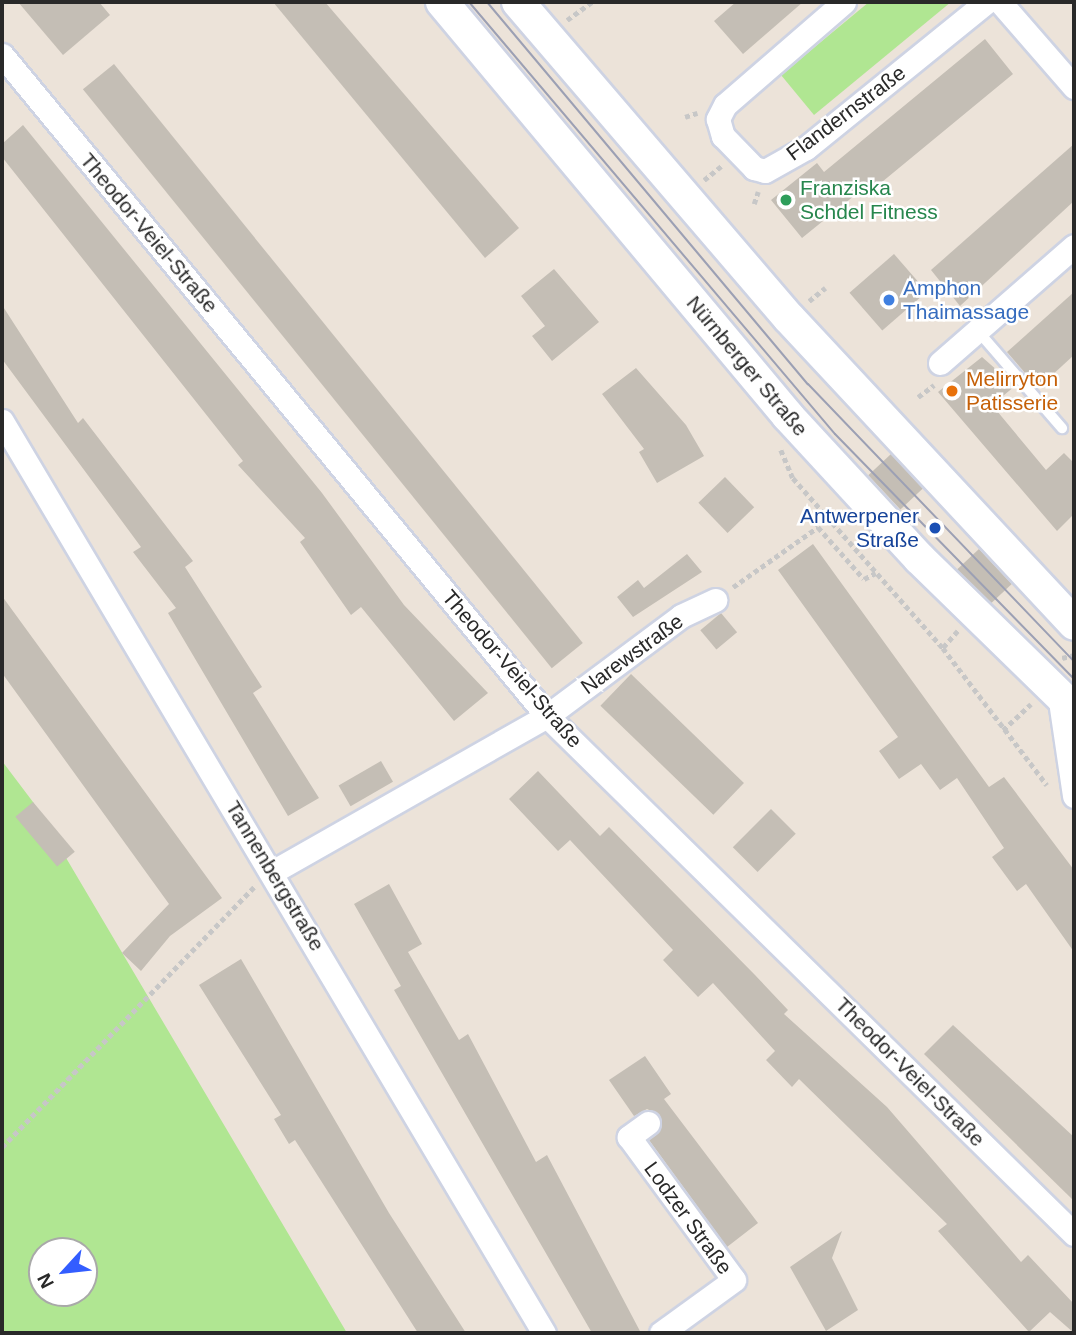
<!DOCTYPE html>
<meta charset="utf-8">
<style>
body{margin:0}
#map{position:relative;width:1076px;height:1335px;overflow:hidden;background:#ece3d9;font-family:Arial,sans-serif}
div>[style]{position:absolute}
.green>*{inset:0;background:#b0e692}
.building>*{inset:0;background:#c4beb5;transform-origin:0 0}
.path>*{height:4.5px;margin-top:-2.25px;transform-origin:0;background:repeating-linear-gradient(90deg,#c7c7c7 0 5px,transparent 0 8.5px)}
.roads{filter:drop-shadow(2px 0 #ced3e3) drop-shadow(-2px 0 #ced3e3) drop-shadow(0 2px #ced3e3) drop-shadow(0 -2px #ced3e3)}
.lane>*{height:10px;margin:-5px;padding:0 5px;transform-origin:5px;border-radius:5px;background:#fff}
.street>*{height:23px;margin:-11.5px;padding:0 11.5px;transform-origin:11.5px;border-radius:11.5px;background:#fff}
.secondary>*{height:32px;margin:-16px;padding:0 16px;transform-origin:16px;border-radius:16px;background:#fff}
.tram>*{height:2px;margin:-1px;padding:0 1px;transform-origin:1px;border-radius:1px;background:#9ca0b4}
.dots>*{width:19px;height:19px;translate:-50% -50%;box-sizing:border-box;border:4px solid #fff;border-radius:50%}
span{translate:-50% -50%;white-space:nowrap;text-align:center;line-height:1.15;-webkit-text-stroke:5px #fff;paint-order:stroke}
.street-label{font-size:21px;color:#292929}
.leisure-label{font-size:21px;color:#27864d}
.left{translate:0 -50%;text-align:left}
.shop-label{font-size:21px;color:#366cbe}
.food-label{font-size:21px;color:#c56008}
.transit-label{font-size:21px;color:#164399}
.right{translate:-100% -50%;text-align:right}
.frame{position:absolute;inset:0;border:4px solid #292929;pointer-events:none}
.north{position:absolute;left:28px;top:1237px;width:70px;height:70px;box-sizing:border-box;background:#fff;border:2px solid #a9a9a9;border-radius:50%;rotate:243deg;font-size:19px;font-weight:700;line-height:28px;text-align:center;color:#292929}
.north::after{content:'';display:block;margin:auto;width:24px;height:32px;background:#335dff;clip-path:polygon(50% 0,100% 100%,50% 72%,0 100%)}
</style>
<div id="map">
<div class="green">
<div style="clip-path:polygon(869px 2px,951px 2px,814px 115px,781px 75px)"></div>
<div style="clip-path:polygon(evenodd,2px 761px,33px 802px,347px 1333px,2px 1333px,2px 761px,42px 1251px,84px 1251px,84px 1293px,42px 1293px,42px 1251px)"></div>
</div>
<div class="building">
<div style="clip-path:polygon(18px 2px,99px 2px,110px 15px,63px 55px)"></div>
<div style="clip-path:polygon(273px 2px,325px 2px,519px 228px,485px 258px)"></div>
<div style="clip-path:polygon(736px 2px,803px 2px,743px 54px,714px 21px)"></div>
<div style="clip-path:polygon(985px 39px,1013px 74px,865px 196px,860px 191px,802px 238px,771px 200px,817px 163px,824px 172px)"></div>
<div style="left:114px;top:64px;width:745px;height:40px;rotate:51deg"></div>
<div style="clip-path:polygon(23px 125px,322px 493px,404px 605px,488px 693px,454px 721px,361px 607px,351px 615px,300px 542px,305px 538px,238px 465px,243px 461px,2px 157px,2px 144px)"></div>
<div style="clip-path:polygon(1074px 144px,1074px 201px,960px 306px,931px 270px)"></div>
<div style="left:894px;top:254px;width:50px;height:59px;rotate:49deg"></div>
<div style="clip-path:polygon(554px 269px,599px 322px,552px 361px,532px 336px,545px 326px,521px 296px)"></div>
<div style="clip-path:polygon(1074px 292px,1074px 355px,1038px 388px,1007px 352px)"></div>
<div style="clip-path:polygon(2px 305px,78px 423px,83px 418px,193px 561px,185px 567px,262px 687px,253px 693px,319px 798px,288px 816px,168px 613px,176px 608px,133px 552px,141px 547px,2px 359px)"></div>
<div style="clip-path:polygon(982px 357px,1015px 386px,992px 405px,1046px 470px,1064px 453px,1074px 463px,1074px 514px,1057px 531px,938px 392px)"></div>
<div style="clip-path:polygon(636px 368px,686px 425px,704px 456px,657px 483px,639px 452px,644px 449px,602px 394px)"></div>
<div style="left:891px;top:454px;width:47px;height:31px;rotate:47deg"></div>
<div style="left:725px;top:477px;width:42px;height:37px;rotate:46deg"></div>
<div style="clip-path:polygon(813px 544px,989px 787px,1004px 777px,1074px 870px,1074px 952px,1026px 884px,1017px 891px,992px 857px,1004px 848px,957px 778px,940px 790px,921px 764px,899px 779px,879px 751px,898px 737px,778px 570px)"></div>
<div style="left:979px;top:549px;width:48px;height:30px;rotate:47deg"></div>
<div style="clip-path:polygon(687px 554px,702px 572px,633px 617px,617px 597px,638px 580px,644px 588px)"></div>
<div style="clip-path:polygon(2px 596px,222px 898px,170px 936px,141px 971px,122px 953px,169px 904px,2px 673px)"></div>
<div style="left:721px;top:613px;width:25px;height:27px;rotate:50deg"></div>
<div style="left:631px;top:674px;width:157px;height:44px;rotate:44deg"></div>
<div style="left:381px;top:761px;width:24px;height:49px;rotate:60deg"></div>
<div style="clip-path:polygon(538px 771px,600px 836px,609px 827px,755px 975px,788px 1010px,784px 1014px,887px 1107px,1021px 1262px,1028px 1255px,1074px 1304px,1074px 1333px,1050px 1312px,1029px 1332px,938px 1231px,947px 1224px,799px 1079px,792px 1087px,766px 1060px,775px 1051px,713px 983px,698px 997px,663px 960px,673px 950px,570px 840px,558px 851px,509px 799px)"></div>
<div style="left:33px;top:802px;width:65px;height:23px;rotate:50deg"></div>
<div style="left:771px;top:809px;width:35px;height:54px;rotate:45deg"></div>
<div style="clip-path:polygon(389px 884px,422px 944px,408px 952px,459px 1040px,468px 1034px,536px 1162px,547px 1155px,641px 1333px,592px 1333px,394px 990px,401px 986px,354px 904px)"></div>
<div style="clip-path:polygon(241px 959px,389px 1213px,466px 1333px,418px 1333px,295px 1140px,289px 1144px,274px 1119px,281px 1115px,199px 985px)"></div>
<div style="clip-path:polygon(953px 1025px,1074px 1137px,1074px 1201px,924px 1054px)"></div>
<div style="clip-path:polygon(645px 1056px,671px 1094px,664px 1099px,758px 1223px,727px 1247px,649px 1140px,660px 1129px,660px 1115px,647px 1109px,634px 1116px,609px 1080px)"></div>
<div style="clip-path:polygon(842px 1231px,832px 1258px,858px 1310px,826px 1331px,790px 1267px)"></div>
</div>
<div class="path">
<div style="left:567px;top:20px;width:31px;rotate:-36deg"></div>
<div style="left:685px;top:117px;width:13px;rotate:-18deg"></div>
<div style="left:704px;top:180px;width:22px;rotate:-39deg"></div>
<div style="left:754px;top:204px;width:13px;rotate:-72deg"></div>
<div style="left:809px;top:301px;width:21px;rotate:-39deg"></div>
<div style="left:918px;top:397px;width:20px;rotate:-37deg"></div>
<div style="left:781px;top:450px;width:30px;rotate:67deg"></div>
<div style="left:793px;top:478px;width:227px;rotate:48.6deg"></div>
<div style="left:733px;top:587px;width:104px;rotate:-35.2deg"></div>
<div style="left:818px;top:527px;width:69px;rotate:48.5deg"></div>
<div style="left:864px;top:579px;width:13px;rotate:-27deg"></div>
<div style="left:958px;top:631px;width:23px;rotate:131deg"></div>
<div style="left:943px;top:648px;width:172px;rotate:52.8deg"></div>
<div style="left:1062px;top:658px;width:12px;rotate:-14deg"></div>
<div style="left:1003px;top:730px;width:38px;rotate:-43deg"></div>
<div style="left:2px;top:1147px;width:362px;rotate:-45.9deg"></div>
</div>
<div class="roads">
<div class="lane">
<div style="left:977px;top:330px;width:130px;rotate:49.1deg"></div>
</div>
<div class="street">
<div style="left:844px;top:2px;width:157px;rotate:139.1deg"></div>
<div style="left:725px;top:105px;width:16px;rotate:117deg"></div>
<div style="left:718px;top:119px;width:18px;rotate:74deg"></div>
<div style="left:723px;top:136px;width:45px;rotate:45.9deg"></div>
<div style="left:754px;top:168px;width:11px;rotate:15deg"></div>
<div style="left:765px;top:171px;width:47px;rotate:-29.3deg"></div>
<div style="left:806px;top:148px;width:232px;rotate:-39deg"></div>
<div style="left:1000px;top:2px;width:113px;rotate:49deg"></div>
<div style="left:2px;top:55px;width:857px;rotate:50.49deg"></div>
<div style="left:547px;top:716px;width:739px;rotate:44.51deg"></div>
<div style="left:940px;top:363px;width:178px;rotate:-41.1deg"></div>
<div style="left:2px;top:421px;width:1061px;rotate:59.28deg"></div>
<div style="left:1059px;top:694px;width:103px;rotate:81.6deg"></div>
<div style="left:274px;top:871px;width:314px;rotate:-29.6deg"></div>
<div style="left:547px;top:716px;width:167px;rotate:-36.7deg"></div>
<div style="left:681px;top:616px;width:38px;rotate:-25deg"></div>
<div style="left:648px;top:1123px;width:24px;rotate:144deg"></div>
<div style="left:629px;top:1137px;width:177px;rotate:53.7deg"></div>
<div style="left:734px;top:1280px;width:90px;rotate:144deg"></div>
</div>
<div class="secondary">
<div style="left:442px;top:2px;width:540px;rotate:50.11deg"></div>
<div style="left:788px;top:416px;width:193px;rotate:47.3deg"></div>
<div style="left:919px;top:558px;width:216px;rotate:44.3deg"></div>
<div style="left:518px;top:2px;width:416px;rotate:49.4deg"></div>
<div style="left:789px;top:318px;width:418px;rotate:47deg"></div>
</div>
</div>
<div class="tram">
<div style="left:469px;top:2px;width:566px;rotate:49.73deg"></div>
<div style="left:835px;top:434px;width:342px;rotate:45.7deg"></div>
<div style="left:487px;top:2px;width:499px;rotate:50deg"></div>
<div style="left:808px;top:384px;width:384px;rotate:46.2deg"></div>
</div>
<div class="dots">
<div style="left:786px;top:200px;background:#2e9e5b"></div>
<div style="left:889px;top:300px;background:#3f7fe0"></div>
<div style="left:952px;top:391px;background:#e8710a"></div>
<div style="left:935px;top:528px;background:#1a4fb4"></div>
</div>
<div class="street-label">
<span style="left:846px;top:113px;rotate:-37deg">Flandernstraße</span>
<span style="left:149px;top:233px;rotate:50deg">Theodor-Veiel-Straße</span>
<span style="left:747px;top:366px;rotate:50deg">Nürnberger Straße</span>
<span style="left:632px;top:654px;rotate:-36deg">Narewstraße</span>
<span style="left:512px;top:669px;rotate:49deg">Theodor-Veiel-Straße</span>
<span style="left:275px;top:876px;rotate:59deg">Tannenbergstraße</span>
<span style="left:910px;top:1072px;rotate:45deg">Theodor-Veiel-Straße</span>
<span style="left:688px;top:1218px;rotate:54deg">Lodzer Straße</span>
</div>
<div class="leisure-label">
<span class="left" style="left:800px;top:200px">Franziska<br>Schdel Fitness</span>
</div>
<div class="shop-label">
<span class="left" style="left:903px;top:300px">Amphon<br>Thaimassage</span>
</div>
<div class="food-label">
<span class="left" style="left:966px;top:391px">Melirryton<br>Patisserie</span>
</div>
<div class="transit-label">
<span class="right" style="left:919px;top:528px">Antwerpener<br>Straße</span>
</div>
<div class="frame"></div>
<div class="north">N</div>
</div>
